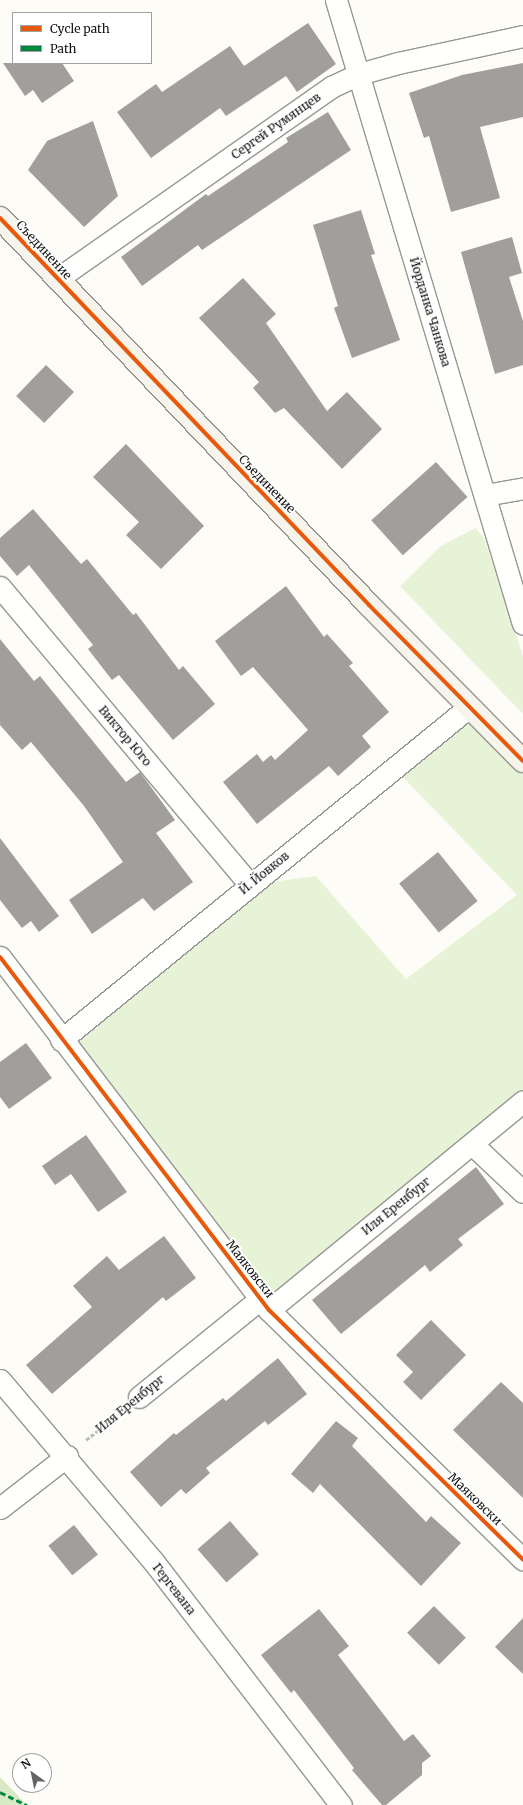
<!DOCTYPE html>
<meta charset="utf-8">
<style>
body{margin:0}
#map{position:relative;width:523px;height:1805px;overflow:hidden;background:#fdfcf7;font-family:Merriweather,serif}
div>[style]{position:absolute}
.green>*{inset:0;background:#e7f3d7}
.forest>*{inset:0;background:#d8eac5}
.building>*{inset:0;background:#a19f9c;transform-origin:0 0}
.path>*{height:2.5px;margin-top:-1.25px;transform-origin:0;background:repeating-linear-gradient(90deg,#b9b9b8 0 4px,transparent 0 6px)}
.roads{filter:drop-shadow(1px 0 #979795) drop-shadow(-1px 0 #979795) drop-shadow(0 1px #979795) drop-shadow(0 -1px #979795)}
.street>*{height:21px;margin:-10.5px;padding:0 10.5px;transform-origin:10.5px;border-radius:10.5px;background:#fffffe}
.secondary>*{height:22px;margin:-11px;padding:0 11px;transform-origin:11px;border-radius:11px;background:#f6f4eb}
.quiet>*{height:3px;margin-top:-1.5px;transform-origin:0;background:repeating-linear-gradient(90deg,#00873e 0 6px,transparent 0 9px)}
.cycleway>*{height:4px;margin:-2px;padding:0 2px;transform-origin:2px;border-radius:2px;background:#e8590c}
span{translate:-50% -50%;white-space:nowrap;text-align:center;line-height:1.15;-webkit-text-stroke:4px #fff;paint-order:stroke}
.street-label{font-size:12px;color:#111}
.legend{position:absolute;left:12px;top:12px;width:140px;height:52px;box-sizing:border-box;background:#fff;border:1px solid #a0a0a0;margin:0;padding:5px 7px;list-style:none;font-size:12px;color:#111}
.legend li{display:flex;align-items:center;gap:8px;height:20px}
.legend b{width:20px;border:1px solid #a0a0a0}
.north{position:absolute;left:12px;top:1753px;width:40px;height:40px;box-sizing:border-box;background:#fff;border:1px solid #a0a0a0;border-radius:50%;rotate:327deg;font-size:11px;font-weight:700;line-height:16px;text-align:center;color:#111}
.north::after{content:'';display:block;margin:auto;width:14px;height:18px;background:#646362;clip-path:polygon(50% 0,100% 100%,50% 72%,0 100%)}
</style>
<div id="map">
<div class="green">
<div style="clip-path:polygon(475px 528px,484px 538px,523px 656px,523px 714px,400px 586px,441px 546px)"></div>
<div style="clip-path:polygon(469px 707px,523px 762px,523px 1099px,269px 1310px,61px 1040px,250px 885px,316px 876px,406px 979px,517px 895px,394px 768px)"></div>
</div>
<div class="forest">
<div style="clip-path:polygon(0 1777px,27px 1805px,0 1805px)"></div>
</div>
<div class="building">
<div style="clip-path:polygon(308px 23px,336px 64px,297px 92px,286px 76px,226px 116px,220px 108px,151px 158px,117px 112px,156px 84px,162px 92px,230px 46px,244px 66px)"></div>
<div style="clip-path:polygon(3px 63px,62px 63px,74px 81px,42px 103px,33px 90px,25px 96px)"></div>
<div style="clip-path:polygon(523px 63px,523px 117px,480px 127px,500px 198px,451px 212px,429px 136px,424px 138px,409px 93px,462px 75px)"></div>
<div style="clip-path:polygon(328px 112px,351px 150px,202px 250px,198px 245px,142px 286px,121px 257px,206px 194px,208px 196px,288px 142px,286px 138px)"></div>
<div style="clip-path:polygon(93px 121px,118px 196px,84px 227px,28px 170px,47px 141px)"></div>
<div style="clip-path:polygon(361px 210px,375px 254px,371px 255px,400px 340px,352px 358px,334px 308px,338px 306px,313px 225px)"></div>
<div style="clip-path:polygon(512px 237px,522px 273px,509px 277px,523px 321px,523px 365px,495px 374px,461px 252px)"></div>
<div style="clip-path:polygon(243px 278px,276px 314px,266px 323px,327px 411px,347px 392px,382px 429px,342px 469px,284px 408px,275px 413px,253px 388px,259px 382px,199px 318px)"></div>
<div style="left:46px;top:365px;width:39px;height:43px;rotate:44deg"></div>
<div style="clip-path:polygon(126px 444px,204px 526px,161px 569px,126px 535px,139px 522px,93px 477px)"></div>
<div style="left:436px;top:462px;width:47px;height:87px;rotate:48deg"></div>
<div style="clip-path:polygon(33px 509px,81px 564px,87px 559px,133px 615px,136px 613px,179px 670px,183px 666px,215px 704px,173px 740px,119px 675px,112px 680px,88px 649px,93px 645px,29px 565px,17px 576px,0 556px,0 538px)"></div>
<div style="clip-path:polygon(286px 586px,324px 637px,327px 634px,353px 663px,349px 666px,389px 712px,362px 736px,371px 747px,338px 776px,329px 766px,257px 824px,223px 782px,257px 754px,263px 762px,271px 755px,275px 760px,308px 730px,253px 667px,241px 676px,215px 641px)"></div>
<div style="clip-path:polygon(0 639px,34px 681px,40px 676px,126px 782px,140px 772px,175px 820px,156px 833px,193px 882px,154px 911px,143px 898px,92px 934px,69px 900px,123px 862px,84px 806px,31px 742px,22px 750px,0 725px)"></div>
<div style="clip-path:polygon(0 838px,59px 916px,39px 932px,31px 921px,22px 928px,0 900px)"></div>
<div style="left:438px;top:852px;width:63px;height:50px;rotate:51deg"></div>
<div style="clip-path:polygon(26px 1043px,52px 1078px,9px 1109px,0 1097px,0 1062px)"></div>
<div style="clip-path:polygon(86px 1135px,127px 1192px,98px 1212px,71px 1174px,55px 1185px,42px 1166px)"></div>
<div style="clip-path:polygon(476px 1167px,504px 1204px,458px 1239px,463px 1245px,430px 1272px,425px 1265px,341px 1334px,312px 1300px)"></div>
<div style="clip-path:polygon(164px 1236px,196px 1278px,166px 1301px,163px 1297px,52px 1394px,26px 1365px,92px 1307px,73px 1286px,107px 1256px,119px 1270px)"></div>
<div style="clip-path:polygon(431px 1320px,466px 1355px,421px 1400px,403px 1382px,413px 1372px,396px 1355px)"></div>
<div style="clip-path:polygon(278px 1358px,307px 1394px,268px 1425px,265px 1421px,206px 1468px,210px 1473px,186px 1494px,181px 1489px,161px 1507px,130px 1472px,174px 1433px,176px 1435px,223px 1398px,226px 1401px)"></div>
<div style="clip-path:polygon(501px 1382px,523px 1403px,523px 1498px,453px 1430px)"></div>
<div style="clip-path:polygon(336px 1421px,358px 1438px,352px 1446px,426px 1522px,431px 1516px,461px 1543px,421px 1586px,320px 1484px,313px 1493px,291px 1474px)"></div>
<div style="left:230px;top:1521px;width:44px;height:43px;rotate:49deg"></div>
<div style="left:74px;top:1525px;width:38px;height:33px;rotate:51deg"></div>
<div style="left:434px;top:1606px;width:45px;height:38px;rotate:45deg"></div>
<div style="clip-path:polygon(319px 1609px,349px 1646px,338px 1655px,404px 1741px,413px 1734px,431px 1756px,422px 1763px,422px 1775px,386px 1805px,382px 1805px,352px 1770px,354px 1768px,294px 1690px,291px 1693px,261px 1655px)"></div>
<div style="clip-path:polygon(523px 1618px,523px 1674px,495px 1647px)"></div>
</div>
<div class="path">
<div style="left:86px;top:1440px;width:45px;rotate:-38.7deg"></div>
</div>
<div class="roads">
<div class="street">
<div style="left:336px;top:0;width:651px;rotate:73.32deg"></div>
<div style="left:57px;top:279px;width:335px;rotate:-35deg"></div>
<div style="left:331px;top:87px;width:31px;rotate:-25deg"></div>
<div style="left:359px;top:74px;width:41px;rotate:-15.8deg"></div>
<div style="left:398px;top:63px;width:128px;rotate:-12.2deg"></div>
<div style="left:485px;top:495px;width:39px;rotate:-10deg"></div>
<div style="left:0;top:587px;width:389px;rotate:50deg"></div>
<div style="left:0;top:957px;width:444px;rotate:52.7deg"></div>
<div style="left:269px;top:1310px;width:356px;rotate:44.5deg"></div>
<div style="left:61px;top:1040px;width:527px;rotate:-39.22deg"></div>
<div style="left:472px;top:1144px;width:70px;rotate:43.3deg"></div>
<div style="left:269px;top:1310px;width:329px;rotate:-39.4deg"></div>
<div style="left:0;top:1380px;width:237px;rotate:49.8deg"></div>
<div style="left:153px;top:1561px;width:308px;rotate:52.4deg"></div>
<div style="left:139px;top:1397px;width:156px;rotate:-39deg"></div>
<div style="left:0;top:1508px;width:85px;rotate:-37.8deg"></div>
</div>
<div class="secondary">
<div style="left:0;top:218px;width:535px;rotate:46.36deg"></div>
<div style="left:369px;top:605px;width:219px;rotate:45.4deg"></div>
</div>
</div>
<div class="quiet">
<div style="left:0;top:1792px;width:30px;rotate:26deg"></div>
</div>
<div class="cycleway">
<div style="left:0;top:218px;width:535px;rotate:46.36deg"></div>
<div style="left:369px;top:605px;width:219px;rotate:45.4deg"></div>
<div style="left:0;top:957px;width:444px;rotate:52.7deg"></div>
<div style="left:269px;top:1310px;width:356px;rotate:44.5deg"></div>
</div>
<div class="street-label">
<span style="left:276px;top:126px;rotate:-35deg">Сергей Румянцев</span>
<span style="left:44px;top:250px;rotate:47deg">Съединение</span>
<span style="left:430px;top:312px;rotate:73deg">Йорданка Чанкова</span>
<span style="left:267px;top:484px;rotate:46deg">Съединение</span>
<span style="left:125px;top:736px;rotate:50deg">Виктор Юго</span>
<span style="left:264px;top:873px;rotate:-39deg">Й. Йовков</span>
<span style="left:396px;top:1206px;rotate:-39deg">Иля Еренбург</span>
<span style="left:250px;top:1269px;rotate:52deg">Маяковски</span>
<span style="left:130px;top:1404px;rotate:-39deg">Иля Еренбург</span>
<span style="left:475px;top:1499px;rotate:44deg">Маяковски</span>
<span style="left:174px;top:1589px;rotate:52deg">Гергевана</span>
</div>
<ul class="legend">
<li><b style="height:5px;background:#e8590c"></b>Cycle path</li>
<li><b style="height:5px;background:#00873e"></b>Path</li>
</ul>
<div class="north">N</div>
</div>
